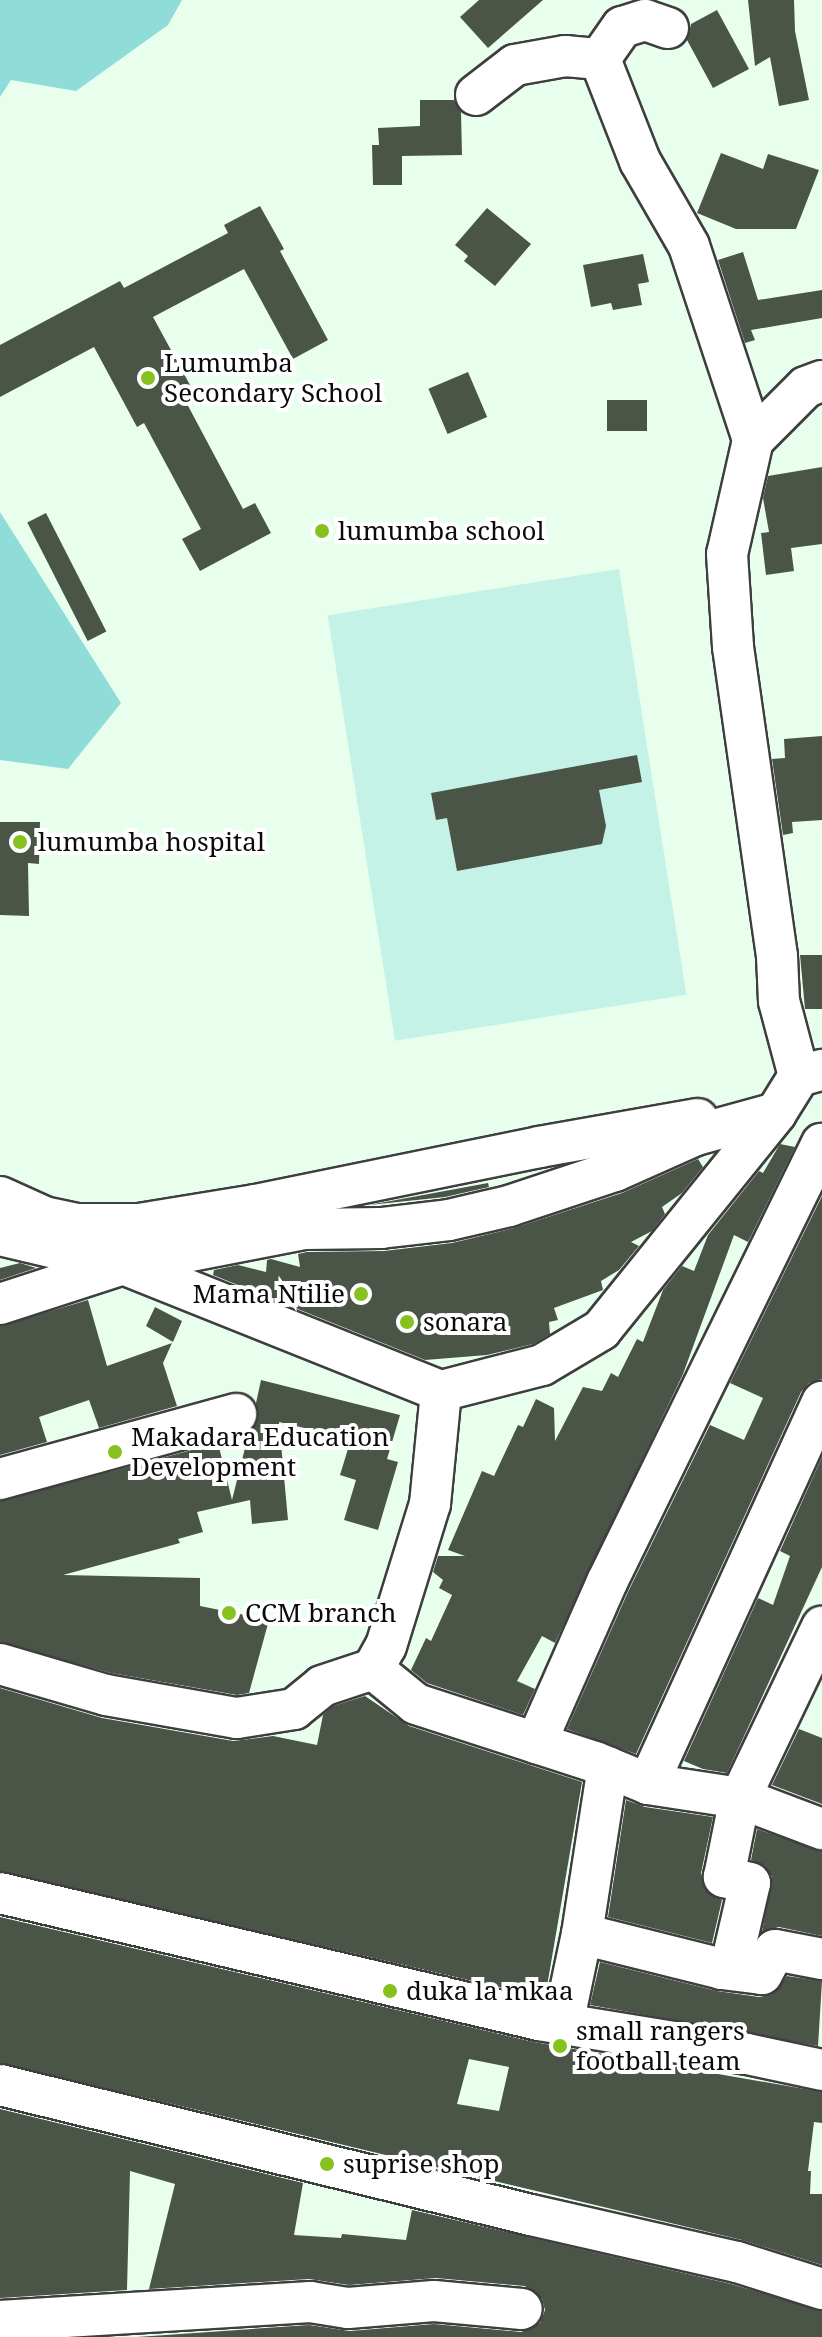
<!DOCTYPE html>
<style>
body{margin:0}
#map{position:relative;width:822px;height:2337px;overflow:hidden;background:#e9ffee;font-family:"Noto Serif",serif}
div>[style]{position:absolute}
.forest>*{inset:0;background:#90dcd9}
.pitch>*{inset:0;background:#c4f2e6;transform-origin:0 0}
.building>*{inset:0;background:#4a5447;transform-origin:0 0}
.roads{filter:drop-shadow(2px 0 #3e3e3e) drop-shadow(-2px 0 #3e3e3e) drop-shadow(0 2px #3e3e3e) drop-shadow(0 -2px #3e3e3e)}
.minor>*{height:40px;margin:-20px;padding:0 20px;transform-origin:20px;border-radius:20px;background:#fff}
.dots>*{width:22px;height:22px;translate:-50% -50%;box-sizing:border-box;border:4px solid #fff;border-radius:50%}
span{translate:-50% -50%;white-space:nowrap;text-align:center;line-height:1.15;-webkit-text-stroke:8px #fff;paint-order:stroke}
.poi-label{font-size:26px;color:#0b0b0b}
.left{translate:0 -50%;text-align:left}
.right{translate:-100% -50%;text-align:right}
</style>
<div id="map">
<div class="forest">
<div style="clip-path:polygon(0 0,182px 0,168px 25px,76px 91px,11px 80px,0 97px)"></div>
<div style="clip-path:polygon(0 512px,121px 703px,68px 769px,0 760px)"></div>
</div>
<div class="pitch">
<div style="left:619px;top:569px;width:431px;height:295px;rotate:81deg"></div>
</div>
<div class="building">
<div style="clip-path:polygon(479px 0,543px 0,488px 48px,460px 17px)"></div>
<div style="clip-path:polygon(748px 0,794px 0,795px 31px,809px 100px,779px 106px,770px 57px,755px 66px)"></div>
<div style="clip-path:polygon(717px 10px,749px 69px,713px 88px,687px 40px,691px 24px)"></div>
<div style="clip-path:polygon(420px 100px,454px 100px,461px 112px,462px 155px,402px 156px,402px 185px,373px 185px,372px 145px,379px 145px,378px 128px,420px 126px)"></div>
<div style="clip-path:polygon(721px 153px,763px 169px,768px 154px,819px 170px,796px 229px,736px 229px,697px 213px)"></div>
<div style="clip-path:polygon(260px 206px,284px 249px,280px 251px,328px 340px,293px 359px,244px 269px,153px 317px,196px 396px,186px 402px,243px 509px,255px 503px,271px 533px,200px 571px,182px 539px,201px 529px,144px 423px,137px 427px,94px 347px,0 397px,0 345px,120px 281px,124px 288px,228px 233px,224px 225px)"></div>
<div style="clip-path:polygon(487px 208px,531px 244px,495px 286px,464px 261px,468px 256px,455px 245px)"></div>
<div style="clip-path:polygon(743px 252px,758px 300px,822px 290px,822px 318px,751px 330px,755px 340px,745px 343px,718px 260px)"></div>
<div style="clip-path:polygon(643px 254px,649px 282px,638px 284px,642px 305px,613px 310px,611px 303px,591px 307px,583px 265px)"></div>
<div style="left:468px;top:372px;width:49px;height:43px;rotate:67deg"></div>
<div style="left:607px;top:400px;width:40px;height:31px"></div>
<div style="clip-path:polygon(822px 467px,822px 544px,791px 548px,794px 571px,766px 575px,761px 533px,769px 532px,763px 498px,768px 476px)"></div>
<div style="left:46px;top:513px;width:133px;height:21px;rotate:63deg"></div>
<div style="clip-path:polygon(822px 736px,822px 820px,792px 822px,793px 833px,783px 835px,772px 759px,785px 758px,784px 739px)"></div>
<div style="clip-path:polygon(637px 755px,642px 782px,599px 790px,606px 826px,602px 844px,457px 871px,447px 818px,436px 820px,431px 793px)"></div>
<div style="clip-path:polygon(0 822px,40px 822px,39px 864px,28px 863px,29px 916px,0 915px)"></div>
<div style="clip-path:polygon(800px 955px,822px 955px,822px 1009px,805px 1009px)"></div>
<div style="clip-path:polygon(780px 1144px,795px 1147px,748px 1242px,734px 1235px,683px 1374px,555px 1643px,542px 1636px,517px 1681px,535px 1689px,523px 1715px,427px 1683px,411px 1670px,426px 1638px,431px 1641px,452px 1595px,439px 1588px,443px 1580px,433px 1572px,438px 1556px,465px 1556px,448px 1550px,482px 1471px,494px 1476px,518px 1425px,523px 1427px,536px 1399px,554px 1408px,555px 1441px,583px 1387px,602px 1391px,611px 1373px,618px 1377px,637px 1339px,643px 1342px,663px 1290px,682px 1266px,694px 1271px,708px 1235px,759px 1171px,763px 1173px)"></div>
<div style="clip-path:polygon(698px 1159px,703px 1167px,682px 1193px,662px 1207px,665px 1214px,652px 1231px,631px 1242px,639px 1246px,619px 1270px,601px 1281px,603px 1290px,554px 1308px,558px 1320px,549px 1322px,550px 1334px,533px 1344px,487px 1355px,425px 1360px,213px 1275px,214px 1270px,238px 1265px,266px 1272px,267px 1260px,271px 1259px,300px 1267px,298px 1254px,307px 1252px,384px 1251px,452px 1243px,514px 1228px,622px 1193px)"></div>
<div style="clip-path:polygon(488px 1183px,489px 1187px,445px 1197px,369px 1205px)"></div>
<div style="clip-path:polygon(822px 1196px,822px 1379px,809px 1383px,801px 1392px,636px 1754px,567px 1729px,628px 1592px,710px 1425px,744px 1440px,763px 1398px,730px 1383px)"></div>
<div style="clip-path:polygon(20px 1263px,36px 1268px,0 1280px,0 1268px)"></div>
<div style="clip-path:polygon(88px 1300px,107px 1366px,172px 1343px,163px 1363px,177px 1406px,99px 1428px,89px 1400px,39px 1417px,47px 1442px,0 1455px,0 1326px)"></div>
<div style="clip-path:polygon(155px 1307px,182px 1321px,173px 1342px,146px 1326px)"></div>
<div style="clip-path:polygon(261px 1380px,400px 1415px,387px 1459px,398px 1462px,378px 1530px,344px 1520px,356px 1480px,340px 1475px,351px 1439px,279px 1422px,288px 1520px,252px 1524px,250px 1500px,197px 1512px,203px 1532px,178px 1539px,180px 1543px,63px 1575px,200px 1578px,200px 1606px,269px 1620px,249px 1693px,237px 1695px,111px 1673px,0 1642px,0 1501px,218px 1443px,232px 1500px,249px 1432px,258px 1419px,256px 1403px)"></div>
<div style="clip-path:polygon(822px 1457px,822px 1567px,727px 1773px,703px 1769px,684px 1761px,758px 1598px,773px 1605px,790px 1556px,780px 1551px)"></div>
<div style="clip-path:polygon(0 1688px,102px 1718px,233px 1741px,273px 1736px,317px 1745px,323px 1715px,333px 1706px,365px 1696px,409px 1726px,582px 1782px,545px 1998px,0 1871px)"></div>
<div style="clip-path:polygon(799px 1729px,822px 1738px,822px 1804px,772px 1785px)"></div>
<div style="clip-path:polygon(626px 1800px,645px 1807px,713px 1817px,701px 1873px,708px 1893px,722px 1900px,712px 1943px,608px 1917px)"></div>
<div style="clip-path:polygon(757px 1829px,822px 1851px,822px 1936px,779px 1927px,762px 1932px,772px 1877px,765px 1866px,751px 1860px)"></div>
<div style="clip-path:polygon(evenodd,0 1917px,534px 2042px,822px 2092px,822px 2123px,814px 2122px,808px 2171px,811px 2171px,810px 2194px,822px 2194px,822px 2265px,742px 2240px,0 2063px,0 1917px,469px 2059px,509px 2067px,499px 2111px,457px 2104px,469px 2059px)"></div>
<div style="clip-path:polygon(600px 1962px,717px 1991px,759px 1997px,773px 1994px,787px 1976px,822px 1981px,818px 2046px,590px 2005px)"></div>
<div style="clip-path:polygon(0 2109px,303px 2183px,294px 2235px,341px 2238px,342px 2234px,406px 2240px,412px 2210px,731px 2284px,822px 2311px,822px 2337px,137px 2337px,309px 2325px,350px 2331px,434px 2324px,521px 2332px,540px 2323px,545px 2310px,542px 2299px,525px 2286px,436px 2278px,349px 2285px,309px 2279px,149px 2289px,175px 2184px,130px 2171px,127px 2290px,0 2298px)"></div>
</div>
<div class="roads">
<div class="minor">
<div style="left:668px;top:28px;width:24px;rotate:-161deg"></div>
<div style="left:645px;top:20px;width:24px;rotate:163deg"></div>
<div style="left:622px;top:27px;width:39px;rotate:125deg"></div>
<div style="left:600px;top:59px;width:110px;rotate:68.6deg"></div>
<div style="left:640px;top:161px;width:98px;rotate:60deg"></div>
<div style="left:689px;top:246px;width:204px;rotate:71.7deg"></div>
<div style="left:753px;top:440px;width:117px;rotate:102.8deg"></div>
<div style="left:727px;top:554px;width:93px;rotate:86.3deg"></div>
<div style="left:733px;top:647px;width:312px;rotate:81.9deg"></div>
<div style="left:777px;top:956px;width:45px;rotate:87.5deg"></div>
<div style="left:779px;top:1001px;width:78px;rotate:75.1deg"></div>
<div style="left:476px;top:95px;width:49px;rotate:-37.6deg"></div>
<div style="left:515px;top:65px;width:51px;rotate:-10.2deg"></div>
<div style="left:565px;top:56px;width:35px;rotate:5deg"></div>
<div style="left:753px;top:440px;width:75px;rotate:-45deg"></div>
<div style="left:806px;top:387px;width:17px;rotate:-21deg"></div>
<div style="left:0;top:1197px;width:48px;rotate:24.4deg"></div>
<div style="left:44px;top:1217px;width:34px;rotate:12deg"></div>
<div style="left:77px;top:1224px;width:62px"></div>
<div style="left:139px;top:1224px;width:118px;rotate:-9.3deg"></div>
<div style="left:255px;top:1205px;width:290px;rotate:-11.5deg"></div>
<div style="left:539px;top:1147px;width:161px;rotate:-10deg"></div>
<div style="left:0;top:1235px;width:126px;rotate:13.3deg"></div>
<div style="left:123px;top:1264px;width:342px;rotate:21.8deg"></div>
<div style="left:441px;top:1391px;width:104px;rotate:-14.4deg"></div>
<div style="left:542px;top:1365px;width:69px;rotate:-30.7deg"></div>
<div style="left:601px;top:1330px;width:279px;rotate:-51.1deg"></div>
<div style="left:776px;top:1113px;width:44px;rotate:-58.1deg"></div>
<div style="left:799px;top:1076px;width:24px;rotate:-15deg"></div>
<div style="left:0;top:1304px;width:129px;rotate:-18deg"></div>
<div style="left:123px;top:1264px;width:184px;rotate:-10.9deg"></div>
<div style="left:304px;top:1229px;width:77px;rotate:-0.7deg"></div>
<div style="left:381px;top:1228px;width:68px;rotate:-6.7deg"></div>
<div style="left:449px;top:1220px;width:62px;rotate:-13.1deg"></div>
<div style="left:509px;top:1206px;width:112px;rotate:-18.3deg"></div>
<div style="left:615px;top:1171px;width:89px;rotate:-24deg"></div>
<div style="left:696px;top:1135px;width:83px;rotate:-15.4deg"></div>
<div style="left:0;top:1479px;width:245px;rotate:-15.4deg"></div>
<div style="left:0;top:1664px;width:110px;rotate:16.3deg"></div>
<div style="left:106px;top:1695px;width:133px;rotate:10deg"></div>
<div style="left:237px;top:1718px;width:58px;rotate:-9deg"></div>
<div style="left:294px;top:1709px;width:36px;rotate:-39deg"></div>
<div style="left:322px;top:1686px;width:54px;rotate:-18.4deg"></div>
<div style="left:373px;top:1669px;width:26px;rotate:-61deg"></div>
<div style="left:386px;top:1646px;width:149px;rotate:-72.8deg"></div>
<div style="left:430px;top:1504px;width:114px;rotate:-84.4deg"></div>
<div style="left:373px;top:1669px;width:55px;rotate:39.1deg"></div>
<div style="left:416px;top:1704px;width:188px;rotate:18deg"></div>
<div style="left:595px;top:1762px;width:57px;rotate:22.5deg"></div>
<div style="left:648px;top:1784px;width:93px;rotate:8.7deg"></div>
<div style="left:740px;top:1798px;width:88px;rotate:20.7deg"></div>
<div style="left:536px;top:1743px;width:176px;rotate:-66.2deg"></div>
<div style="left:607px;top:1582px;width:488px;rotate:-63.9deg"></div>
<div style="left:648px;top:1784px;width:420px;rotate:-65.5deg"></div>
<div style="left:0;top:1893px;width:554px;rotate:13.26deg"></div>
<div style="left:539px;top:2020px;width:211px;rotate:9.3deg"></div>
<div style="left:747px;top:2054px;width:77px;rotate:12deg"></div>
<div style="left:582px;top:1934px;width:169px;rotate:-81.2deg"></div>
<div style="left:722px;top:1969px;width:10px;rotate:-24deg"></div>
<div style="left:731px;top:1965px;width:84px;rotate:-77deg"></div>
<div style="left:750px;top:1883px;width:27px;rotate:-167deg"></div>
<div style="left:724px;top:1877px;width:81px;rotate:-78.6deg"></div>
<div style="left:740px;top:1798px;width:190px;rotate:-64.4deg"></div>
<div style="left:563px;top:2024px;width:92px;rotate:-78.1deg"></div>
<div style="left:582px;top:1934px;width:144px;rotate:14deg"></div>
<div style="left:722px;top:1969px;width:40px;rotate:7.1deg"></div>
<div style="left:762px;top:1974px;width:27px;rotate:-62deg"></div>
<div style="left:775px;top:1950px;width:48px;rotate:10.8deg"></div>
<div style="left:0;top:2085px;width:547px;rotate:13.76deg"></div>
<div style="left:531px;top:2215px;width:211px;rotate:12.9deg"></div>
<div style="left:737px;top:2262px;width:89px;rotate:17.6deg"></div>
<div style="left:0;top:2321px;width:311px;rotate:-3.5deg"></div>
<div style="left:310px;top:2302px;width:38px;rotate:9deg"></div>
<div style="left:348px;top:2308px;width:86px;rotate:-4.7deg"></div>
<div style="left:434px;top:2301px;width:88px;rotate:5.2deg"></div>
</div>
</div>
<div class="dots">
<div style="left:148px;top:378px;background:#86c21d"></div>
<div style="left:322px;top:531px;background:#86c21d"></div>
<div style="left:20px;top:842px;background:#86c21d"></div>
<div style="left:361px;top:1294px;background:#86c21d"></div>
<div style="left:407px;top:1322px;background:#86c21d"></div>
<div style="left:115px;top:1452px;background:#86c21d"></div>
<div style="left:229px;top:1613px;background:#86c21d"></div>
<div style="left:390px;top:1991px;background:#86c21d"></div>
<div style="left:560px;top:2046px;background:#86c21d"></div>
<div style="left:327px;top:2164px;background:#86c21d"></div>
</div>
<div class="poi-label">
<span class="left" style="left:164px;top:378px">Lumumba<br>Secondary School</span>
<span class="left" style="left:338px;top:531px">lumumba school</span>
<span class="left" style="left:38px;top:842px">lumumba hospital</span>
<span class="right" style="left:345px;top:1294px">Mama Ntilie</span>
<span class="left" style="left:423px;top:1322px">sonara</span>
<span class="left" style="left:131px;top:1452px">Makadara Education<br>Development</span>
<span class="left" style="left:245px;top:1613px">CCM branch</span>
<span class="left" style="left:406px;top:1991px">duka la mkaa</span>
<span class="left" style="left:576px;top:2046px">small rangers<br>football team</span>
<span class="left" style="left:343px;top:2164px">suprise shop</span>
</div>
</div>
